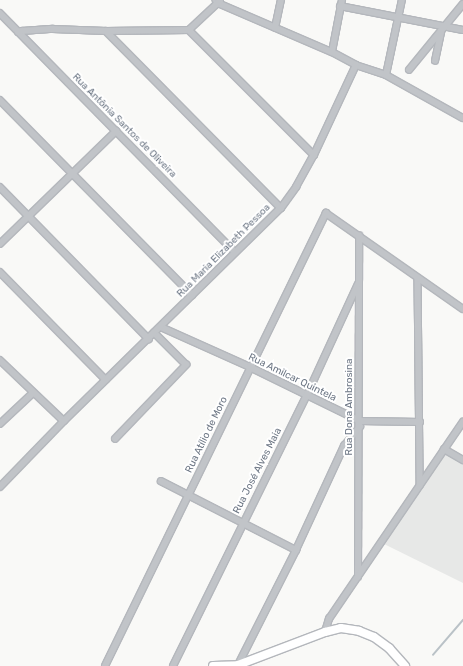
<!DOCTYPE html>
<meta charset="utf-8">
<style>
body{margin:0}
#map{position:relative;width:463px;height:666px;overflow:hidden;background:#f9f9f7;font-family:Rubik,sans-serif}
div>[style]{position:absolute}
.built>*{inset:0;background:#e7e8e7}
.stream>*{height:1.5px;margin:-0.75px;padding:0 0.75px;transform-origin:0.75px;border-radius:0.75px;background:#bac2c7}
.roads{filter:drop-shadow(1px 0 #b4b7bc) drop-shadow(-1px 0 #b4b7bc) drop-shadow(0 1px #b4b7bc) drop-shadow(0 -1px #b4b7bc)}
.minor>*{height:5.5px;margin:-2.75px;padding:0 2.75px;transform-origin:2.75px;border-radius:2.75px;background:#c1c4c8}
.secondary>*{height:8px;margin:-4px;padding:0 4px;transform-origin:4px;border-radius:4px;background:#fff}
span{translate:-50% -50%;white-space:nowrap;text-align:center;line-height:1.15;-webkit-text-stroke:4px #fff;paint-order:stroke}
.street-label{font-size:10px;color:#6c7684}
</style>
<div id="map">
<div class="built">
<div style="clip-path:polygon(445px 454px,463px 464px,463px 583px,384px 544px)"></div>
</div>
<div class="stream">
<div style="left:433px;top:655px;width:46px;rotate:-49.4deg"></div>
</div>
<div class="roads">
<div class="minor">
<div style="left:216px;top:0;width:4px;rotate:56deg"></div>
<div style="left:218px;top:3px;width:124px;rotate:23.3deg"></div>
<div style="left:332px;top:52px;width:27px;rotate:28deg"></div>
<div style="left:356px;top:65px;width:32px;rotate:18deg"></div>
<div style="left:386px;top:75px;width:88px;rotate:29.2deg"></div>
<div style="left:340px;top:6px;width:125px;rotate:11deg"></div>
<div style="left:0;top:13px;width:335px;rotate:45.5deg"></div>
<div style="left:275px;top:28px;width:29px;rotate:-78deg"></div>
<div style="left:189px;top:30px;width:177px;rotate:45deg"></div>
<div style="left:106px;top:31px;width:249px;rotate:45.3deg"></div>
<div style="left:18px;top:32px;width:4px;rotate:-14deg"></div>
<div style="left:22px;top:31px;width:31px;rotate:-4deg"></div>
<div style="left:53px;top:29px;width:53px;rotate:2.2deg"></div>
<div style="left:106px;top:31px;width:83px;rotate:-0.7deg"></div>
<div style="left:189px;top:30px;width:42px;rotate:-43.1deg"></div>
<div style="left:332px;top:52px;width:53px;rotate:-79.1deg"></div>
<div style="left:435px;top:61px;width:30px;rotate:-78deg"></div>
<div style="left:409px;top:70px;width:85px;rotate:-50.7deg"></div>
<div style="left:386px;top:75px;width:77px;rotate:-78deg"></div>
<div style="left:0;top:100px;width:274px;rotate:45.4deg"></div>
<div style="left:0;top:187px;width:213px;rotate:45.6deg"></div>
<div style="left:0;top:244px;width:162px;rotate:-44.2deg"></div>
<div style="left:0;top:272px;width:151px;rotate:45.5deg"></div>
<div style="left:418px;top:278px;width:207px;rotate:89.4deg"></div>
<div style="left:161px;top:327px;width:98px;rotate:24.2deg"></div>
<div style="left:250px;top:367px;width:123px;rotate:26.1deg"></div>
<div style="left:360px;top:421px;width:60px;rotate:1deg"></div>
<div style="left:0;top:360px;width:88px;rotate:43.6deg"></div>
<div style="left:0;top:424px;width:45px;rotate:-43.2deg"></div>
<div style="left:115px;top:439px;width:103px;rotate:-46.2deg"></div>
<div style="left:186px;top:365px;width:45px;rotate:-135deg"></div>
<div style="left:444px;top:449px;width:22px;rotate:30deg"></div>
<div style="left:161px;top:481px;width:152px;rotate:27.1deg"></div>
<div style="left:0;top:487px;width:92px;rotate:-45.9deg"></div>
<div style="left:64px;top:421px;width:304px;rotate:-44.5deg"></div>
<div style="left:281px;top:208px;width:26px;rotate:-54deg"></div>
<div style="left:296px;top:187px;width:37px;rotate:-61deg"></div>
<div style="left:314px;top:155px;width:99px;rotate:-65deg"></div>
<div style="left:358px;top:577px;width:341px;rotate:-89.8deg"></div>
<div style="left:325px;top:632px;width:14px;rotate:-73deg"></div>
<div style="left:329px;top:619px;width:238px;rotate:-55.8deg"></div>
<div style="left:238px;top:665px;width:129px;rotate:-63.2deg"></div>
<div style="left:296px;top:550px;width:115px;rotate:-65.2deg"></div>
<div style="left:344px;top:446px;width:25px;rotate:-50deg"></div>
<div style="left:105px;top:666px;width:504px;rotate:-63.99deg"></div>
<div style="left:326px;top:213px;width:167px;rotate:35deg"></div>
<div style="left:173px;top:666px;width:302px;rotate:-63.7deg"></div>
<div style="left:307px;top:395px;width:122px;rotate:-65.3deg"></div>
</div>
<div class="secondary">
<div style="left:213px;top:666px;width:25px;rotate:-2deg"></div>
<div style="left:238px;top:665px;width:93px;rotate:-20.8deg"></div>
<div style="left:325px;top:632px;width:16px;rotate:-14deg"></div>
<div style="left:341px;top:628px;width:18px;rotate:9deg"></div>
<div style="left:359px;top:631px;width:16px;rotate:22deg"></div>
<div style="left:374px;top:637px;width:19px;rotate:36deg"></div>
<div style="left:389px;top:648px;width:24px;rotate:48deg"></div>
</div>
</div>
<div class="street-label">
<span style="left:124px;top:126px;rotate:45deg">Rua Antônia Santos de Oliveira</span>
<span style="left:224px;top:251px;rotate:-45deg">Rua Maria Elizabeth Pessoa</span>
<span style="left:292px;top:378px;rotate:26deg">Rua Amilcar Quintela</span>
<span style="left:350px;top:407px;rotate:-90deg">Rua Dona Ambrosina</span>
<span style="left:207px;top:435px;rotate:-64deg">Rua Atílio de Moro</span>
<span style="left:258px;top:471px;rotate:-63deg">Rua José Alves Maia</span>
</div>
</div>
